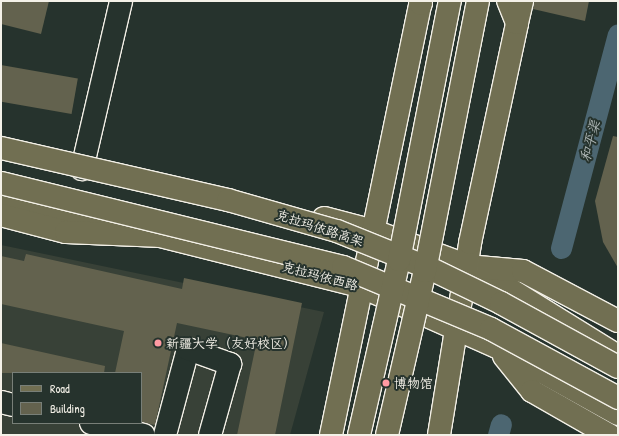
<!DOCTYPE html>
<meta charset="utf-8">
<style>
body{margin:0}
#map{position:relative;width:619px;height:436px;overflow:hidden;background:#26332d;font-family:"Patrick Hand","LXGW WenKai TC",sans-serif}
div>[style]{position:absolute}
.built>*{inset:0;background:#384137}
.canal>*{height:21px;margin:-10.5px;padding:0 10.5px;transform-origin:10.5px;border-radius:10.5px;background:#4c6671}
.building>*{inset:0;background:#63624e;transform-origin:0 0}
.roads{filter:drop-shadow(1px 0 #f4f1e8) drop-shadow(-1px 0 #f4f1e8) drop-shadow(0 1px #f4f1e8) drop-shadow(0 -1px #f4f1e8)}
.minor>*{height:22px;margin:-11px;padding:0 11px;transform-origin:11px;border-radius:11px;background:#26332d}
.major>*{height:22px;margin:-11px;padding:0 11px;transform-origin:11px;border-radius:11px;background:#716f52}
.highway>*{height:22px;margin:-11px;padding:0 11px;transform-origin:11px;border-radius:11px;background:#716f52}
.bridges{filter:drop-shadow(1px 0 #f4f1e8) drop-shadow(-1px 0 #f4f1e8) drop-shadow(0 1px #f4f1e8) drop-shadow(0 -1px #f4f1e8)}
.highway-bridge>*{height:22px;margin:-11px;padding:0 11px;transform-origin:11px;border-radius:11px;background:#716f52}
.dots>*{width:11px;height:11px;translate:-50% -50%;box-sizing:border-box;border:2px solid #26332d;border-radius:50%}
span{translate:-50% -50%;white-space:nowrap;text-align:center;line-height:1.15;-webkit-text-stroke:4px #26332d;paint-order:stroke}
.street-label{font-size:13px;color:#f4f1e8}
.poi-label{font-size:13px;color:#f4f1e8}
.left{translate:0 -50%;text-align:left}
.water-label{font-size:14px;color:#b1b9b8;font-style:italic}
.frame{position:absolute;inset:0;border:2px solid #f4f1e8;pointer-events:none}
.legend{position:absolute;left:12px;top:372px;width:130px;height:52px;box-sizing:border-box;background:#26332d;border:1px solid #787f78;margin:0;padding:5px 7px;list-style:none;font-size:12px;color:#f4f1e8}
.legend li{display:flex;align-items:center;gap:8px;height:20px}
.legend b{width:20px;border:1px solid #787f78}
</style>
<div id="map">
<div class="built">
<div style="clip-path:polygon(evenodd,1px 245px,324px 312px,290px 435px,1px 435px,1px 245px,13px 373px,141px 373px,141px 423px,13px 423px,13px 373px)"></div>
</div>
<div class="canal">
<div style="left:561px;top:248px;width:221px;rotate:-75.1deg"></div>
<div style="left:498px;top:435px;width:11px;rotate:-75deg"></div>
</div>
<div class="building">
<div style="clip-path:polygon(1px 1px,49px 1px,41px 34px,1px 24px)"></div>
<div style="clip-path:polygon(534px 1px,589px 1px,585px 21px,533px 9px)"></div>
<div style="left:1px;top:65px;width:78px;height:36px;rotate:10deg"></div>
<div style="clip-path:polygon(613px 136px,618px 137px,618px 268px,603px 242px,595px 201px)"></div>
<div style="clip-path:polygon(26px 254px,182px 289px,184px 278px,302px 303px,275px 435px,237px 435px,257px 340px,177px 323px,155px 425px,141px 422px,141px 373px,115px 373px,124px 331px,1px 304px,1px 256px,24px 261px)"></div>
<div style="clip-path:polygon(1px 343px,105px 366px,104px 373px,1px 373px)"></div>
</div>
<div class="roads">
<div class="minor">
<div style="left:82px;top:169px;width:172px;rotate:-76.9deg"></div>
<div style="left:1px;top:402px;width:12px;rotate:14deg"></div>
<div style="left:91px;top:423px;width:54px;rotate:12.8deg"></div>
<div style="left:165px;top:435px;width:89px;rotate:-75deg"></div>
<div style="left:188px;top:349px;width:45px;rotate:19.7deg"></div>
<div style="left:230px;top:364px;width:74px;rotate:105.7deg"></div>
</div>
<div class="major">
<div style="left:1px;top:196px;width:372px;rotate:14.1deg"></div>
<div style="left:362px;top:287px;width:148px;rotate:24deg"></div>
<div style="left:497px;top:347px;width:138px;rotate:29deg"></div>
<div style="left:324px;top:218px;width:52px;rotate:14.6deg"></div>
<div style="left:374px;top:231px;width:98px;rotate:20.3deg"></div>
<div style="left:466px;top:265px;width:29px;rotate:27deg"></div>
<div style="left:492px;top:278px;width:148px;rotate:31.8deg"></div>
<div style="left:478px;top:267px;width:45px;rotate:5.1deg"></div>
<div style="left:523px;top:271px;width:107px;rotate:27.8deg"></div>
<div style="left:504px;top:356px;width:45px;rotate:51.3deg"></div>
<div style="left:532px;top:391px;width:89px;rotate:29.7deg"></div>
<div style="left:331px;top:435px;width:443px;rotate:-78.3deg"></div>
<div style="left:439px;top:435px;width:194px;rotate:-80.8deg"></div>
<div style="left:470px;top:243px;width:225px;rotate:-77.9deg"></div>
<div style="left:517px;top:23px;width:24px;rotate:-112deg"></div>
</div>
<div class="highway">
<div style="left:420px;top:1px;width:3px;rotate:72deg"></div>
<div style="left:517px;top:23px;width:23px;rotate:-77deg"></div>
<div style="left:1px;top:215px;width:67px;rotate:14.7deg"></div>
<div style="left:66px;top:232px;width:96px;rotate:2.4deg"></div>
</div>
</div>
<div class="bridges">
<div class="highway-bridge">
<div style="left:1px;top:148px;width:233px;rotate:12.9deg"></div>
<div style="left:228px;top:200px;width:113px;rotate:15.9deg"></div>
<div style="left:337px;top:231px;width:99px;rotate:21.9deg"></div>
<div style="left:429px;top:268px;width:80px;rotate:25.9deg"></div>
<div style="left:501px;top:303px;width:133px;rotate:28.7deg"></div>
<div style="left:1px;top:183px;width:352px;rotate:13.8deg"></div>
<div style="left:343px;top:267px;width:160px;rotate:22.7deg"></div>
<div style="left:491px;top:329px;width:145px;rotate:28.5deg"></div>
<div style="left:359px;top:435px;width:180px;rotate:-77.1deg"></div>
<div style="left:399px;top:260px;width:264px;rotate:-78.9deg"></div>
<div style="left:387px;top:435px;width:168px;rotate:-77deg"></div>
<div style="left:425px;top:271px;width:275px;rotate:-78.9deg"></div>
</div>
</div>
<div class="dots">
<div style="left:158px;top:343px;background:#ff9aa2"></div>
<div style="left:386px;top:383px;background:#ff9aa2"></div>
</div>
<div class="street-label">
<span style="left:320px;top:228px;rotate:18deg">克拉玛依路高架</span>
<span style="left:320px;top:276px;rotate:15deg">克拉玛依西路</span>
</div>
<div class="poi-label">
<span class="left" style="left:166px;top:343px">新疆大学（友好校区）</span>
<span class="left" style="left:394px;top:383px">博物馆</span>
</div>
<div class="water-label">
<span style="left:590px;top:141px;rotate:-75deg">和平渠</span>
</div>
<div class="frame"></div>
<ul class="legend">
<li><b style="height:5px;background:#716f52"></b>Road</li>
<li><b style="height:11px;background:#63624e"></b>Building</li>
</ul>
</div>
